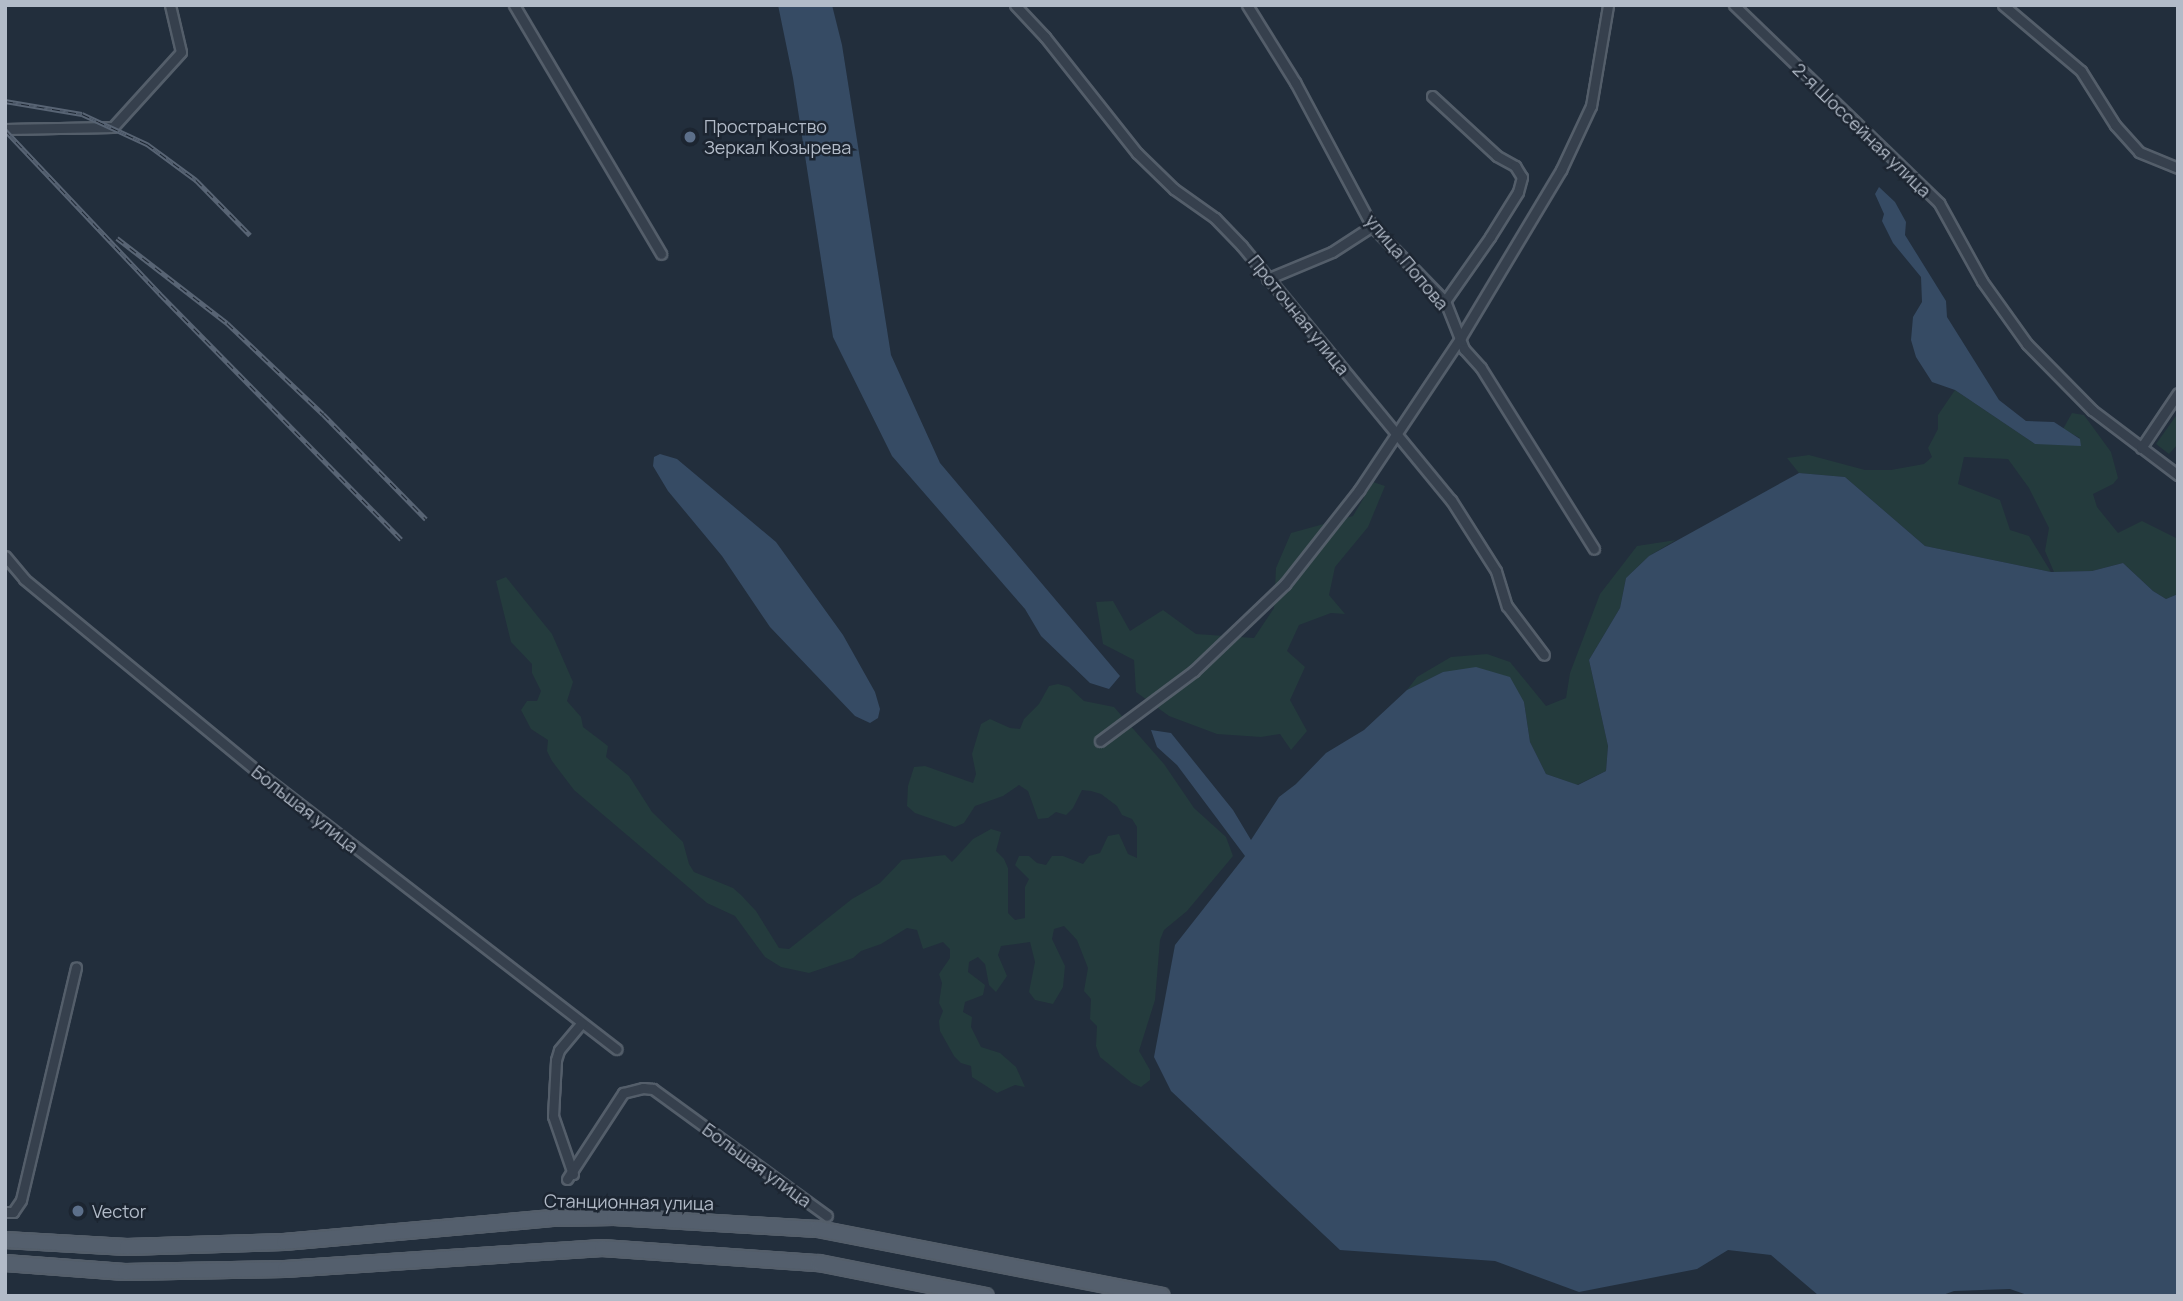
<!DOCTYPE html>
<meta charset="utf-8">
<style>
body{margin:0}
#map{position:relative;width:2183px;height:1301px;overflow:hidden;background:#222e3c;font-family:Manrope,sans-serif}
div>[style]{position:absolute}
.green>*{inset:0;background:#243b3d}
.water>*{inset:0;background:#364b64}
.roads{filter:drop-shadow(2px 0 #545e6a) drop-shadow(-2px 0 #545e6a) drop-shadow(0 2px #545e6a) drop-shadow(0 -2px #545e6a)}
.street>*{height:9px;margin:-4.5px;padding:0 4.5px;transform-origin:4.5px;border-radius:4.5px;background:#36404d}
.primary>*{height:14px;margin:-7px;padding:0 7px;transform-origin:7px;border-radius:7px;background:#545f6d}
.rail>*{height:5px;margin-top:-2.5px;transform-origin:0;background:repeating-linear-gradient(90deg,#1c2531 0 8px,#586474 0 16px);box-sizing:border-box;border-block:2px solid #586474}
.dots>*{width:19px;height:19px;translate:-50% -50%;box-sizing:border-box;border:4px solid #1c2531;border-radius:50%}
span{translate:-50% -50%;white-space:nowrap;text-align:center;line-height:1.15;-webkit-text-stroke:5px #1c2531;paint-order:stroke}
.poi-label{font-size:18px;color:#b2bbc8}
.left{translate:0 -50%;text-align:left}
.street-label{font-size:18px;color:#b2bbc8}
.frame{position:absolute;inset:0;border:7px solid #b2bbc8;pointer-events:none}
</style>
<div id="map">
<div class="green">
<div style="clip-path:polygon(1955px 390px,2035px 444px,2080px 438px,2063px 429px,2072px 413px,2084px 415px,2111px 452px,2118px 478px,2113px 484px,2093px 494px,2097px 507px,2118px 533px,2142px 521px,2178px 539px,2178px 594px,2166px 599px,2153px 591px,2123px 563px,2092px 571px,2054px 572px,2045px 551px,2049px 528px,2029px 488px,2008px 459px,1964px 457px,1958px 484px,2000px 500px,2010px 530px,2029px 536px,2051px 572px,1925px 546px,1845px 477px,1799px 473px,1787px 458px,1809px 455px,1865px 470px,1891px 470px,1924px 464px,1932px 457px,1928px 448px,1938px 429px,1938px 415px)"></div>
<div style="clip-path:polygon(2178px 413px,2178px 444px,2169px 454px,2156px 444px)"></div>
<div style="clip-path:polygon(1373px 482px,1385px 486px,1368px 527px,1335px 567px,1329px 595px,1345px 614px,1331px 613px,1299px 625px,1287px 651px,1305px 667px,1290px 700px,1307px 731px,1291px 750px,1280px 734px,1261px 737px,1217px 734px,1169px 716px,1136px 692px,1134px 660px,1103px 644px,1096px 602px,1113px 601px,1130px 631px,1163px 610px,1196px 634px,1254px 638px,1274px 608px,1276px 568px,1291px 533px,1353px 516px)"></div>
<div style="clip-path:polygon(1676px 540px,1649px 556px,1626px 578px,1620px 608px,1589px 660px,1608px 746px,1606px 771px,1577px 785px,1546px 774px,1530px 742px,1524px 702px,1443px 672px,1407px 690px,1417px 677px,1451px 657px,1487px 654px,1510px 662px,1546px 706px,1566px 698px,1570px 673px,1600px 594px,1637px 546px)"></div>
<div style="clip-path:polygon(506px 577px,552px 634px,573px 682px,567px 701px,581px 717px,583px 727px,608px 746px,606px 757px,629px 776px,652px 812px,683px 842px,689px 864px,694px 872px,733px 888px,741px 895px,756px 911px,779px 948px,789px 949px,852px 899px,880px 883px,902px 860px,945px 855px,952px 862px,973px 839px,991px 829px,1001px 832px,996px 851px,1004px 859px,1008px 868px,1008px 913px,1015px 920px,1025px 918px,1025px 887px,1029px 879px,1015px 865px,1019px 856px,1029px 856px,1037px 863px,1046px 865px,1052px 856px,1063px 856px,1083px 864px,1089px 856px,1100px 853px,1108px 836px,1119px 834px,1128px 854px,1137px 858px,1137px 827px,1132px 819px,1122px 815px,1117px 806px,1101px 794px,1091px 791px,1082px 790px,1073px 808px,1066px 815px,1056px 812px,1048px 818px,1038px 819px,1028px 791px,1019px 785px,1003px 796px,975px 806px,964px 823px,955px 827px,915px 813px,907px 806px,908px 786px,914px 767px,925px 766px,973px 783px,976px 774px,972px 754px,981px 724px,990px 719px,1010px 728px,1020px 729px,1024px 719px,1039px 704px,1049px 686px,1058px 684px,1069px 687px,1084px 701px,1114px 707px,1164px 764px,1194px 808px,1226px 837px,1233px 856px,1187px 911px,1164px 930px,1160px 940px,1155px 1000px,1139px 1051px,1150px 1070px,1150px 1080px,1141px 1087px,1132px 1083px,1100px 1057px,1096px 1046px,1097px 1026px,1090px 1019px,1091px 999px,1084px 991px,1088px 968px,1077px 940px,1064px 926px,1054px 929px,1052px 939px,1065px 966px,1063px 987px,1053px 1004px,1035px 1000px,1029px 992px,1035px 962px,1030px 942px,1001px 946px,998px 955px,1007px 976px,996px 992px,989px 985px,985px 964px,978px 957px,969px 962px,968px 972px,985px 985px,983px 995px,965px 1002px,963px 1012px,972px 1017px,971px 1027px,981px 1047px,1000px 1053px,1016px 1067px,1025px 1087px,1015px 1085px,997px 1093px,972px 1077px,971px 1066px,961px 1063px,954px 1056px,940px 1031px,939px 1021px,943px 1011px,939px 1003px,942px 983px,939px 974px,950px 958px,950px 949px,943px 942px,923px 949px,917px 930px,907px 928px,881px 944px,861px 951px,853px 958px,809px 973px,781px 967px,765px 957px,735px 916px,707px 903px,574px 790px,552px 761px,547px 751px,548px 740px,531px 729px,521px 710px,527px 701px,537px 701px,541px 691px,532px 673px,532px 664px,511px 642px,496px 581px)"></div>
</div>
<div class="water">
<div style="clip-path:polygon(778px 5px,832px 5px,842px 45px,891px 355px,940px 463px,1120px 676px,1109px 689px,1090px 683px,1041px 636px,1025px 609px,892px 456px,833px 337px,793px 78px)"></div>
<div style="clip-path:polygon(1879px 187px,1895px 202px,1906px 222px,1905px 235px,1946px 301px,1947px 317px,1999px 400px,2026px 421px,2054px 422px,2080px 439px,2081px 446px,2035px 444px,1955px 390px,1932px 382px,1916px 357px,1911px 340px,1913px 317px,1922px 302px,1921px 277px,1893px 243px,1882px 221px,1884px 214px,1875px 194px)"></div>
<div style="clip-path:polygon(660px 454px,677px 459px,776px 542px,843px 635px,875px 692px,880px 709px,878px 718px,870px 723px,855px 716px,770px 627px,722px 556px,668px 491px,653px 466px,654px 457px)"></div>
<div style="clip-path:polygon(1799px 473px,1845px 477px,1925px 546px,2051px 572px,2092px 571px,2123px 563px,2153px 591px,2166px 599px,2178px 594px,2178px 1296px,2030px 1296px,2010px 1289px,1954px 1291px,1940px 1296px,1827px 1296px,1818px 1295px,1771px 1255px,1728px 1250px,1697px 1269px,1579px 1292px,1495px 1261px,1340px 1250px,1171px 1091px,1154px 1057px,1175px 945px,1245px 856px,1177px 765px,1157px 747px,1151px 730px,1171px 733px,1233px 810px,1251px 840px,1279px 797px,1296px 784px,1326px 753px,1364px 730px,1407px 690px,1443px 672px,1476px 667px,1510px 677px,1524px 702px,1530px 742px,1546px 774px,1578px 785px,1606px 771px,1608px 746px,1589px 660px,1620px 608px,1626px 578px,1649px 556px)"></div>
</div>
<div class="roads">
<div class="street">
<div style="left:514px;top:5px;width:289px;rotate:59.4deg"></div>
<div style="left:1015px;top:5px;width:44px;rotate:46.8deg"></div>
<div style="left:1045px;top:37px;width:148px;rotate:51.6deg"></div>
<div style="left:1137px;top:153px;width:52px;rotate:44.2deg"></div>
<div style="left:1174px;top:189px;width:50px;rotate:35.3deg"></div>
<div style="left:1215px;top:218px;width:39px;rotate:46deg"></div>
<div style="left:1242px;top:246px;width:329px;rotate:50.6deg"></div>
<div style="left:1451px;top:500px;width:84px;rotate:57.6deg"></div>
<div style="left:1496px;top:571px;width:37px;rotate:73deg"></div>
<div style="left:1507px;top:606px;width:61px;rotate:52.9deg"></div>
<div style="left:1247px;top:5px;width:91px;rotate:58.1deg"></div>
<div style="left:1295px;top:82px;width:163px;rotate:61.9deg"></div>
<div style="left:1372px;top:226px;width:105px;rotate:45.8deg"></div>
<div style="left:1445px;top:301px;width:52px;rotate:68.4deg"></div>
<div style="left:1464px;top:349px;width:25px;rotate:48deg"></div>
<div style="left:1481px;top:368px;width:213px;rotate:58deg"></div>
<div style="left:1734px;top:5px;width:285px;rotate:44deg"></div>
<div style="left:1939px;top:203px;width:89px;rotate:61.1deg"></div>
<div style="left:1982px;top:281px;width:77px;rotate:54.5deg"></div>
<div style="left:2027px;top:344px;width:93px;rotate:45.4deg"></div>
<div style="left:2092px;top:410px;width:108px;rotate:37.1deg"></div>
<div style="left:2003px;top:5px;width:102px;rotate:40.2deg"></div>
<div style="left:2081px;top:71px;width:64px;rotate:57.8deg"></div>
<div style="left:2115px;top:125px;width:36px;rotate:48deg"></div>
<div style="left:2139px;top:152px;width:42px;rotate:22.3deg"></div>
<div style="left:1432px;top:96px;width:88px;rotate:42.7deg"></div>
<div style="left:1497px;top:156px;width:21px;rotate:29deg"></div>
<div style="left:1515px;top:166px;width:13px;rotate:58deg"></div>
<div style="left:1522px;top:177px;width:16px;rotate:105deg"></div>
<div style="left:1518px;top:192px;width:53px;rotate:121.9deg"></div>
<div style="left:1490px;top:237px;width:78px;rotate:125.1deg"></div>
<div style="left:5px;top:129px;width:108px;rotate:-1.1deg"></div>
<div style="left:113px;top:127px;width:101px;rotate:-47.8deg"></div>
<div style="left:181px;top:52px;width:48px;rotate:-103.2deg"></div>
<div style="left:1267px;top:279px;width:70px;rotate:-22.6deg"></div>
<div style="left:1332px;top:252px;width:48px;rotate:-33deg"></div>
<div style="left:2141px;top:448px;width:66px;rotate:-56.1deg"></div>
<div style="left:5px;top:556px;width:30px;rotate:50deg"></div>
<div style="left:24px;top:579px;width:303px;rotate:39.5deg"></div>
<div style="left:258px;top:772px;width:453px;rotate:37.7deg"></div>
<div style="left:1100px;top:741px;width:117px;rotate:-36.7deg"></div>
<div style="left:1194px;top:671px;width:126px;rotate:-43.7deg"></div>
<div style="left:1285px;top:584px;width:120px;rotate:-51.8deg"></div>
<div style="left:1359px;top:490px;width:184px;rotate:-56.3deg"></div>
<div style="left:1461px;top:337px;width:195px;rotate:-59.1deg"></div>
<div style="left:1561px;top:170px;width:71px;rotate:-64.9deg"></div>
<div style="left:1591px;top:106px;width:102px;rotate:-80.4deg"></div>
<div style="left:573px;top:1174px;width:61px;rotate:-109deg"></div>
<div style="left:553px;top:1116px;width:56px;rotate:-86.9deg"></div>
<div style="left:556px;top:1060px;width:10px;rotate:-73deg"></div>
<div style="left:559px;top:1050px;width:35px;rotate:-50deg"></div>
<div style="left:567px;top:1179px;width:103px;rotate:-56.9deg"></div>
<div style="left:623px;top:1093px;width:21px;rotate:-14deg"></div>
<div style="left:643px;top:1088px;width:10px;rotate:6deg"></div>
<div style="left:653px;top:1089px;width:215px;rotate:36.1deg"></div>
<div style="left:5px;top:1212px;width:8px"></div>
<div style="left:13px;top:1212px;width:14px;rotate:-56deg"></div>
<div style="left:21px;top:1200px;width:239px;rotate:-76.7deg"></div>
</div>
<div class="primary">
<div style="left:5px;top:1240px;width:122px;rotate:3.3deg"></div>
<div style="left:127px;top:1247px;width:157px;rotate:-1.8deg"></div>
<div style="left:284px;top:1242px;width:272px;rotate:-5.1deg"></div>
<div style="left:555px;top:1218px;width:59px;rotate:-1deg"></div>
<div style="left:614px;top:1217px;width:204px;rotate:3.4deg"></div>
<div style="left:818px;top:1229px;width:350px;rotate:11deg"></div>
<div style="left:5px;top:1263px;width:120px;rotate:4.3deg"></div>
<div style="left:125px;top:1272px;width:160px;rotate:-1.1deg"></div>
<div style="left:285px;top:1269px;width:318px;rotate:-3.8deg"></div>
<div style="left:602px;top:1248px;width:218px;rotate:4deg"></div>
<div style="left:819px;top:1263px;width:170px;rotate:11.2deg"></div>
</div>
</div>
<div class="rail">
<div style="left:5px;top:101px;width:78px;rotate:9.6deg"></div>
<div style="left:82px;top:114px;width:72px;rotate:24.8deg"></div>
<div style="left:147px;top:144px;width:61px;rotate:36.3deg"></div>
<div style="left:196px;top:180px;width:77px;rotate:45.5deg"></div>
<div style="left:5px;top:130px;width:226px;rotate:46.6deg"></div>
<div style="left:160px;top:294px;width:344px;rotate:45.5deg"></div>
<div style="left:117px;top:238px;width:139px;rotate:37.7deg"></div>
<div style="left:227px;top:323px;width:132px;rotate:43.5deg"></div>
<div style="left:323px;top:414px;width:147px;rotate:45.6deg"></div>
</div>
<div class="dots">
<div style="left:690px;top:137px;background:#5c6f8a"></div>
<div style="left:78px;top:1211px;background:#5c6f8a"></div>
</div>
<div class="poi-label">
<span class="left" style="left:704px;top:137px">Пространство<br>Зеркал Козырева</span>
<span class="left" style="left:92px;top:1211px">Vector</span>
</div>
<div class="street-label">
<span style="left:1862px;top:130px;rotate:44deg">2-я Шоссейная улица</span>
<span style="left:1407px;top:262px;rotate:50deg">улица Попова</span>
<span style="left:1299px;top:315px;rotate:51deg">Проточная улица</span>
<span style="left:305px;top:809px;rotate:38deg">Большая улица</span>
<span style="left:757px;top:1165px;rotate:36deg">Большая улица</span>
<span style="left:629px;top:1202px;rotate:1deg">Станционная улица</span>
</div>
<div class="frame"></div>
</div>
